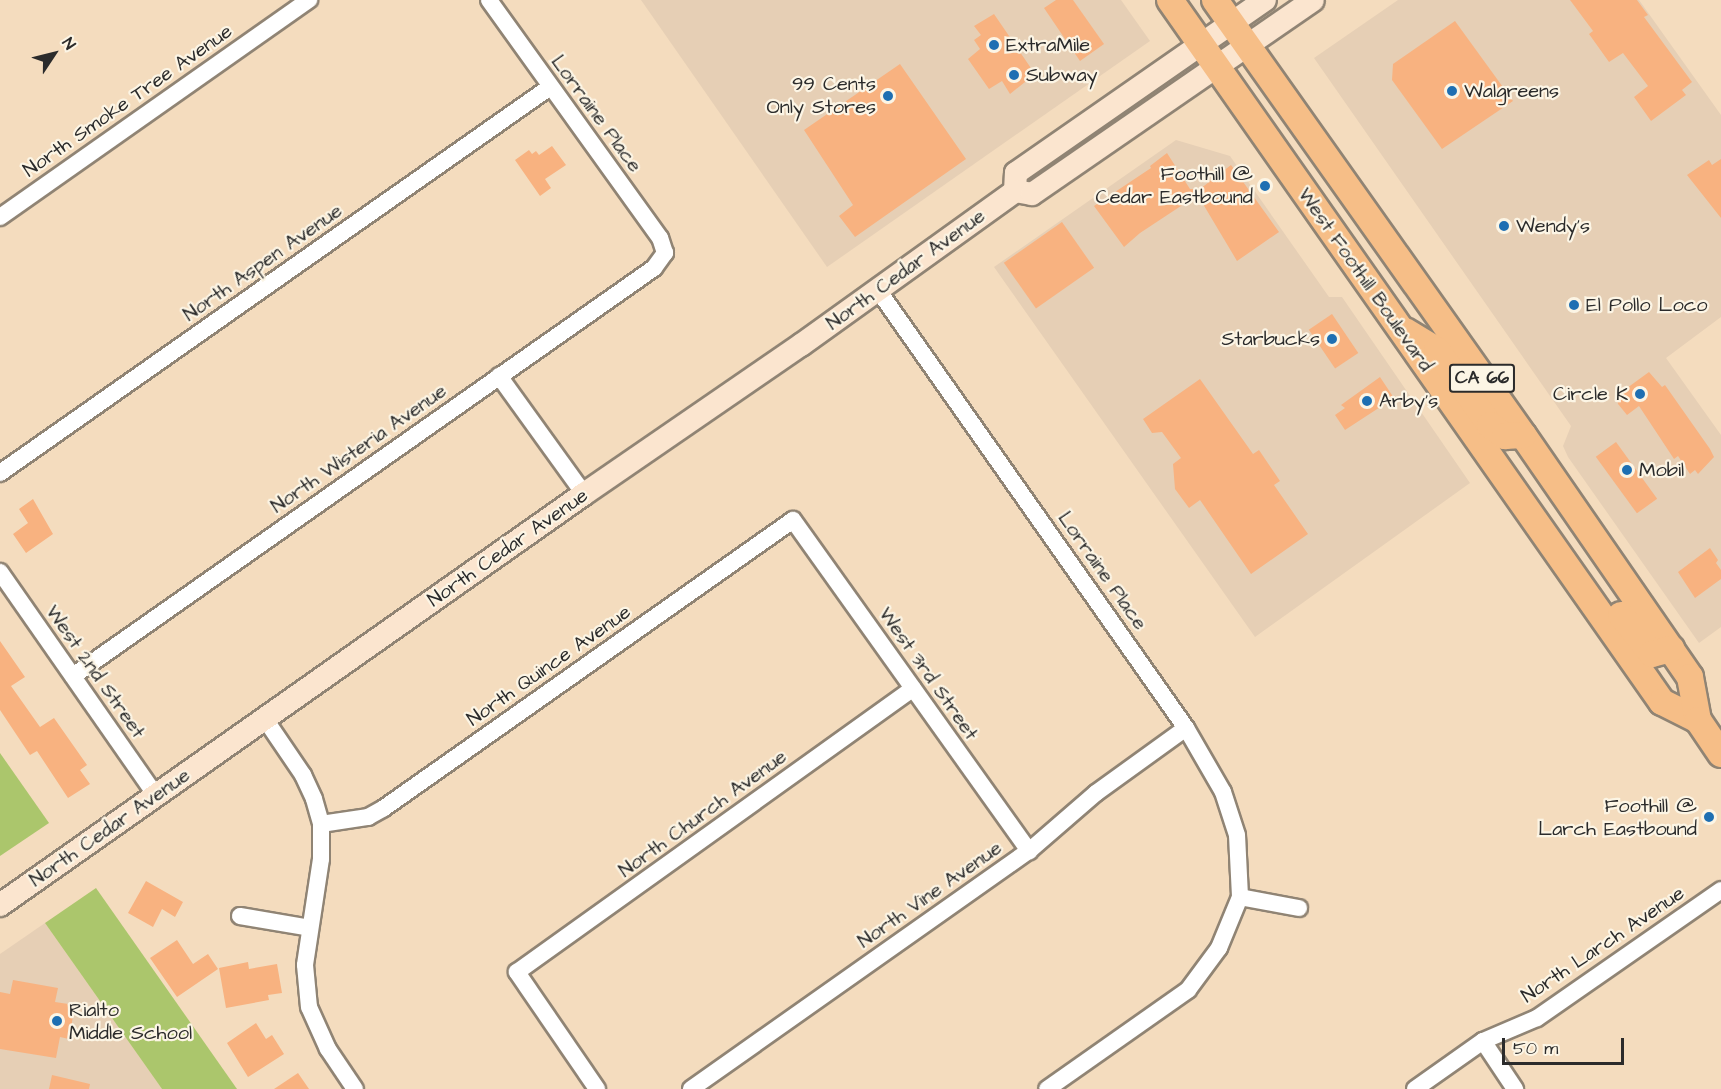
<!DOCTYPE html>
<style>
body{margin:0}
#map{position:relative;width:1721px;height:1089px;overflow:hidden;background:#f4dcbe;font-family:"Architects Daughter",sans-serif}
div>[style]{position:absolute}
.built>*{inset:0;background:#e6cfb5}
.green>*{inset:0;background:#abc66c}
.building>*{inset:0;background:#f8b280;transform-origin:0 0}
.roads{filter:drop-shadow(2px 0 #908474) drop-shadow(-2px 0 #908474) drop-shadow(0 2px #908474) drop-shadow(0 -2px #908474)}
.street>*{height:16px;margin:-8px;padding:0 8px;transform-origin:8px;border-radius:8px;background:#fff}
.secondary>*{height:22px;margin:-11px;padding:0 11px;transform-origin:11px;border-radius:11px;background:#fbe5cf}
.primary>*{height:26px;margin:-13px;padding:0 13px;transform-origin:13px;border-radius:13px;background:#f6be87}
.dots>*{width:16px;height:16px;translate:-50% -50%;box-sizing:border-box;border:3px solid #fcf5e5;border-radius:50%}
span{translate:-50% -50%;white-space:nowrap;text-align:center;line-height:1.15;-webkit-text-stroke:4.5px #fcf5e5;paint-order:stroke}
.shield-label span{padding:2px 4px;background:#fcf5e5;border:2px solid;border-radius:4px;-webkit-text-stroke-width:0}
.shield-label{font-size:18px;color:#2b2b2b;font-weight:700}
.poi-label{font-size:20px;color:#2b2b2b}
.left{translate:0 -50%;text-align:left}
.right{translate:-100% -50%;text-align:right}
.street-label{font-size:20px;color:#2b2b2b}
.north{position:absolute;left:24px;top:24px;width:60px;height:60px;-webkit-text-stroke:4px #fcf5e5;paint-order:stroke;rotate:55deg;font-size:16px;font-weight:700;line-height:24px;text-align:center;color:#2b2b2b}
.north::after{content:'';display:block;margin:auto;width:21px;height:27px;background:#2b2b2b;clip-path:polygon(50% 0,100% 100%,50% 72%,0 100%)}
.scale{position:absolute;left:1502px;top:1038px;width:122px;height:27px;box-sizing:border-box;border:3px solid #2b2b2b;border-top:0;padding-left:8px;font-size:18px;line-height:21px;white-space:nowrap;color:#2b2b2b;-webkit-text-stroke:4px #fcf5e5;paint-order:stroke}
</style>
<div id="map">
<div class="built">
<div style="clip-path:polygon(641px 0,1121px 0,1150px 41px,827px 267px)"></div>
<div style="clip-path:polygon(1398px 0,1639px 0,1721px 115px,1721px 317px,1666px 358px,1721px 435px,1721px 627px,1699px 643px,1568px 457px,1563px 446px,1571px 426px,1314px 58px)"></div>
<div style="clip-path:polygon(1176px 140px,1230px 156px,1329px 297px,1342px 297px,1470px 483px,1255px 637px,994px 267px)"></div>
<div style="clip-path:polygon(45px 923px,162px 1089px,0 1089px,0 954px)"></div>
</div>
<div class="green">
<div style="clip-path:polygon(0 753px,49px 823px,0 856px)"></div>
<div style="clip-path:polygon(96px 888px,237px 1089px,162px 1089px,45px 923px)"></div>
</div>
<div class="building">
<div style="clip-path:polygon(1056px 0,1073px 0,1104px 44px,1080px 61px,1044px 8px)"></div>
<div style="clip-path:polygon(1570px 0,1637px 0,1648px 15px,1644px 17px,1692px 82px,1682px 90px,1686px 95px,1651px 121px,1634px 97px,1648px 86px,1623px 53px,1609px 62px,1589px 34px,1593px 31px)"></div>
<div style="clip-path:polygon(994px 14px,1035px 74px,1010px 94px,1002px 81px,989px 89px,968px 59px,980px 49px,974px 40px,981px 35px,974px 26px)"></div>
<div style="clip-path:polygon(1455px 21px,1513px 101px,1442px 149px,1392px 80px,1393px 64px)"></div>
<div style="clip-path:polygon(900px 64px,966px 159px,855px 237px,839px 216px,853px 205px,804px 130px)"></div>
<div style="clip-path:polygon(552px 146px,566px 165px,545px 179px,551px 188px,540px 196px,515px 160px,529px 150px,532px 154px,536px 151px,539px 155px)"></div>
<div style="clip-path:polygon(1167px 153px,1190px 189px,1200px 189px,1231px 165px,1279px 232px,1237px 261px,1203px 204px,1190px 200px,1140px 233px,1124px 247px,1094px 206px,1151px 168px,1150px 166px)"></div>
<div style="clip-path:polygon(1721px 159px,1721px 218px,1687px 175px,1709px 160px,1712px 165px)"></div>
<div style="left:1062px;top:222px;width:56px;height:71px;rotate:55deg"></div>
<div style="left:1332px;top:314px;width:47px;height:28px;rotate:56deg"></div>
<div style="clip-path:polygon(1649px 372px,1662px 387px,1665px 385px,1710px 449px,1714px 457px,1698px 474px,1695px 470px,1690px 474px,1678px 456px,1674px 459px,1639px 406px,1627px 415px,1618px 404px,1616px 396px)"></div>
<div style="clip-path:polygon(1380px 377px,1394px 398px,1345px 430px,1335px 415px,1345px 408px,1341px 405px)"></div>
<div style="clip-path:polygon(1200px 379px,1253px 454px,1259px 450px,1280px 481px,1274px 485px,1308px 534px,1251px 574px,1200px 500px,1189px 508px,1175px 489px,1173px 464px,1181px 458px,1162px 432px,1152px 433px,1143px 419px)"></div>
<div style="left:1616px;top:442px;width:70px;height:25px;rotate:54deg"></div>
<div style="clip-path:polygon(33px 499px,53px 534px,26px 553px,13px 534px,28px 523px,19px 509px)"></div>
<div style="clip-path:polygon(1710px 548px,1718px 560px,1716px 563px,1721px 570px,1721px 579px,1695px 598px,1678px 572px)"></div>
<div style="clip-path:polygon(0 641px,25px 677px,11px 686px,40px 727px,54px 718px,87px 765px,80px 770px,90px 784px,68px 798px,37px 751px,30px 755px,0 710px)"></div>
<div style="clip-path:polygon(146px 881px,183px 902px,175px 917px,162px 909px,153px 927px,128px 913px)"></div>
<div style="clip-path:polygon(177px 940px,193px 964px,208px 954px,218px 969px,177px 997px,150px 958px)"></div>
<div style="clip-path:polygon(248px 962px,249px 969px,277px 964px,282px 993px,268px 995px,269px 1000px,226px 1008px,219px 968px)"></div>
<div style="clip-path:polygon(13px 980px,58px 988px,55px 1002px,75px 1005px,69px 1039px,60px 1037px,56px 1058px,0 1049px,0 992px,10px 994px)"></div>
<div style="clip-path:polygon(256px 1023px,266px 1039px,272px 1035px,284px 1054px,248px 1077px,227px 1043px)"></div>
<div style="clip-path:polygon(298px 1073px,309px 1089px,274px 1089px)"></div>
<div style="clip-path:polygon(52px 1075px,90px 1084px,89px 1089px,49px 1089px)"></div>
</div>
<div class="roads">
<div class="street">
<div style="left:0;top:217px;width:378px;rotate:-35.1deg"></div>
<div style="left:878px;top:290px;width:535px;rotate:54.89deg"></div>
<div style="left:1186px;top:728px;width:74px;rotate:60deg"></div>
<div style="left:1223px;top:792px;width:45px;rotate:72deg"></div>
<div style="left:1237px;top:835px;width:62px;rotate:87.2deg"></div>
<div style="left:1240px;top:897px;width:55px;rotate:112.4deg"></div>
<div style="left:1219px;top:948px;width:52px;rotate:126.4deg"></div>
<div style="left:1188px;top:990px;width:172px;rotate:144.9deg"></div>
<div style="left:499px;top:376px;width:145px;rotate:54.2deg"></div>
<div style="left:0;top:473px;width:672px;rotate:-35.06deg"></div>
<div style="left:0;top:572px;width:273px;rotate:55.1deg"></div>
<div style="left:73px;top:676px;width:710px;rotate:-35.08deg"></div>
<div style="left:654px;top:268px;width:19px;rotate:-54deg"></div>
<div style="left:665px;top:253px;width:16px;rotate:-108deg"></div>
<div style="left:660px;top:238px;width:293px;rotate:-125.7deg"></div>
<div style="left:265px;top:719px;width:68px;rotate:55.8deg"></div>
<div style="left:303px;top:775px;width:26px;rotate:65deg"></div>
<div style="left:314px;top:799px;width:26px;rotate:74deg"></div>
<div style="left:321px;top:824px;width:35px;rotate:90deg"></div>
<div style="left:321px;top:859px;width:107px;rotate:98.6deg"></div>
<div style="left:305px;top:965px;width:42px;rotate:84.6deg"></div>
<div style="left:309px;top:1007px;width:46px;rotate:65.7deg"></div>
<div style="left:328px;top:1049px;width:48px;rotate:56deg"></div>
<div style="left:321px;top:824px;width:48px;rotate:-8.5deg"></div>
<div style="left:368px;top:817px;width:18px;rotate:-29deg"></div>
<div style="left:384px;top:808px;width:500px;rotate:-35.15deg"></div>
<div style="left:793px;top:520px;width:407px;rotate:54.5deg"></div>
<div style="left:1240px;top:897px;width:60px;rotate:10.6deg"></div>
<div style="left:240px;top:916px;width:71px;rotate:9.7deg"></div>
<div style="left:1483px;top:1041px;width:58px;rotate:56.3deg"></div>
<div style="left:597px;top:1089px;width:142px;rotate:-124.4deg"></div>
<div style="left:517px;top:972px;width:487px;rotate:-35.6deg"></div>
<div style="left:691px;top:1089px;width:413px;rotate:-35.2deg"></div>
<div style="left:1029px;top:851px;width:89px;rotate:-40.9deg"></div>
<div style="left:1096px;top:793px;width:111px;rotate:-35.8deg"></div>
<div style="left:1415px;top:1089px;width:83px;rotate:-35.2deg"></div>
<div style="left:1483px;top:1041px;width:59px;rotate:-23.1deg"></div>
<div style="left:1537px;top:1018px;width:224px;rotate:-34.8deg"></div>
</div>
<div class="secondary">
<div style="left:1015px;top:191px;width:18px;rotate:-87deg"></div>
<div style="left:1016px;top:173px;width:303px;rotate:-34.8deg"></div>
<div style="left:0;top:905px;width:714px;rotate:-35.14deg"></div>
<div style="left:584px;top:494px;width:263px;rotate:-34.5deg"></div>
<div style="left:801px;top:345px;width:264px;rotate:-35.7deg"></div>
<div style="left:1015px;top:191px;width:17px;rotate:10deg"></div>
<div style="left:1032px;top:194px;width:341px;rotate:-34.6deg"></div>
</div>
<div class="primary">
<div style="left:1170px;top:0;width:857px;rotate:54.98deg"></div>
<div style="left:1662px;top:702px;width:40px;rotate:26.6deg"></div>
<div style="left:1215px;top:0;width:533px;rotate:54.7deg"></div>
<div style="left:1523px;top:435px;width:294px;rotate:55.4deg"></div>
<div style="left:1690px;top:677px;width:44px;rotate:79.5deg"></div>
<div style="left:1698px;top:720px;width:41px;rotate:55.9deg"></div>
<div style="left:1405px;top:331px;width:37px;rotate:31deg"></div>
<div style="left:1437px;top:350px;width:92px;rotate:54.8deg"></div>
<div style="left:1490px;top:425px;width:19px;rotate:36deg"></div>
<div style="left:1505px;top:436px;width:18px;rotate:-3deg"></div>
<div style="left:1621px;top:615px;width:50px;rotate:51.5deg"></div>
<div style="left:1652px;top:654px;width:20px;rotate:-15deg"></div>
</div>
</div>
<div class="dots">
<div style="left:994px;top:45px;background:#1f6fb2"></div>
<div style="left:1014px;top:75px;background:#1f6fb2"></div>
<div style="left:1452px;top:91px;background:#1f6fb2"></div>
<div style="left:888px;top:96px;background:#1f6fb2"></div>
<div style="left:1265px;top:186px;background:#1f6fb2"></div>
<div style="left:1504px;top:226px;background:#1f6fb2"></div>
<div style="left:1574px;top:305px;background:#1f6fb2"></div>
<div style="left:1332px;top:339px;background:#1f6fb2"></div>
<div style="left:1640px;top:394px;background:#1f6fb2"></div>
<div style="left:1367px;top:401px;background:#1f6fb2"></div>
<div style="left:1627px;top:470px;background:#1f6fb2"></div>
<div style="left:1709px;top:817px;background:#1f6fb2"></div>
<div style="left:57px;top:1021px;background:#1f6fb2"></div>
</div>
<div class="shield-label">
<span style="left:1482px;top:378px">CA 66</span>
</div>
<div class="poi-label">
<span class="left" style="left:1006px;top:45px">ExtraMile</span>
<span class="left" style="left:1026px;top:75px">Subway</span>
<span class="right" style="left:876px;top:96px">99 Cents<br>Only Stores</span>
<span class="left" style="left:1464px;top:91px">Walgreens</span>
<span class="right" style="left:1253px;top:186px">Foothill @<br>Cedar Eastbound</span>
<span class="left" style="left:1516px;top:226px">Wendy's</span>
<span class="left" style="left:1586px;top:305px">El Pollo Loco</span>
<span class="right" style="left:1320px;top:339px">Starbucks</span>
<span class="right" style="left:1628px;top:394px">Circle K</span>
<span class="left" style="left:1379px;top:401px">Arby's</span>
<span class="left" style="left:1639px;top:470px">Mobil</span>
<span class="right" style="left:1697px;top:818px">Foothill @<br>Larch Eastbound</span>
<span class="left" style="left:69px;top:1022px">Rialto<br>Middle School</span>
</div>
<div class="street-label">
<span style="left:128px;top:101px;rotate:-35deg">North Smoke Tree Avenue</span>
<span style="left:596px;top:114px;rotate:54deg">Lorraine Place</span>
<span style="left:263px;top:263px;rotate:-35deg">North Aspen Avenue</span>
<span style="left:906px;top:270px;rotate:-36deg">North Cedar Avenue</span>
<span style="left:1365px;top:280px;rotate:55deg">West Foothill Boulevard</span>
<span style="left:359px;top:449px;rotate:-35deg">North Wisteria Avenue</span>
<span style="left:508px;top:548px;rotate:-35deg">North Cedar Avenue</span>
<span style="left:1102px;top:571px;rotate:55deg">Lorraine Place</span>
<span style="left:549px;top:666px;rotate:-35deg">North Quince Avenue</span>
<span style="left:95px;top:672px;rotate:55deg">West 2nd Street</span>
<span style="left:928px;top:674px;rotate:55deg">West 3rd Street</span>
<span style="left:703px;top:814px;rotate:-36deg">North Church Avenue</span>
<span style="left:110px;top:828px;rotate:-35deg">North Cedar Avenue</span>
<span style="left:930px;top:895px;rotate:-35deg">North Vine Avenue</span>
<span style="left:1603px;top:945px;rotate:-34deg">North Larch Avenue</span>
</div>
<div class="north">N</div>
<div class="scale">50 m</div>
</div>
